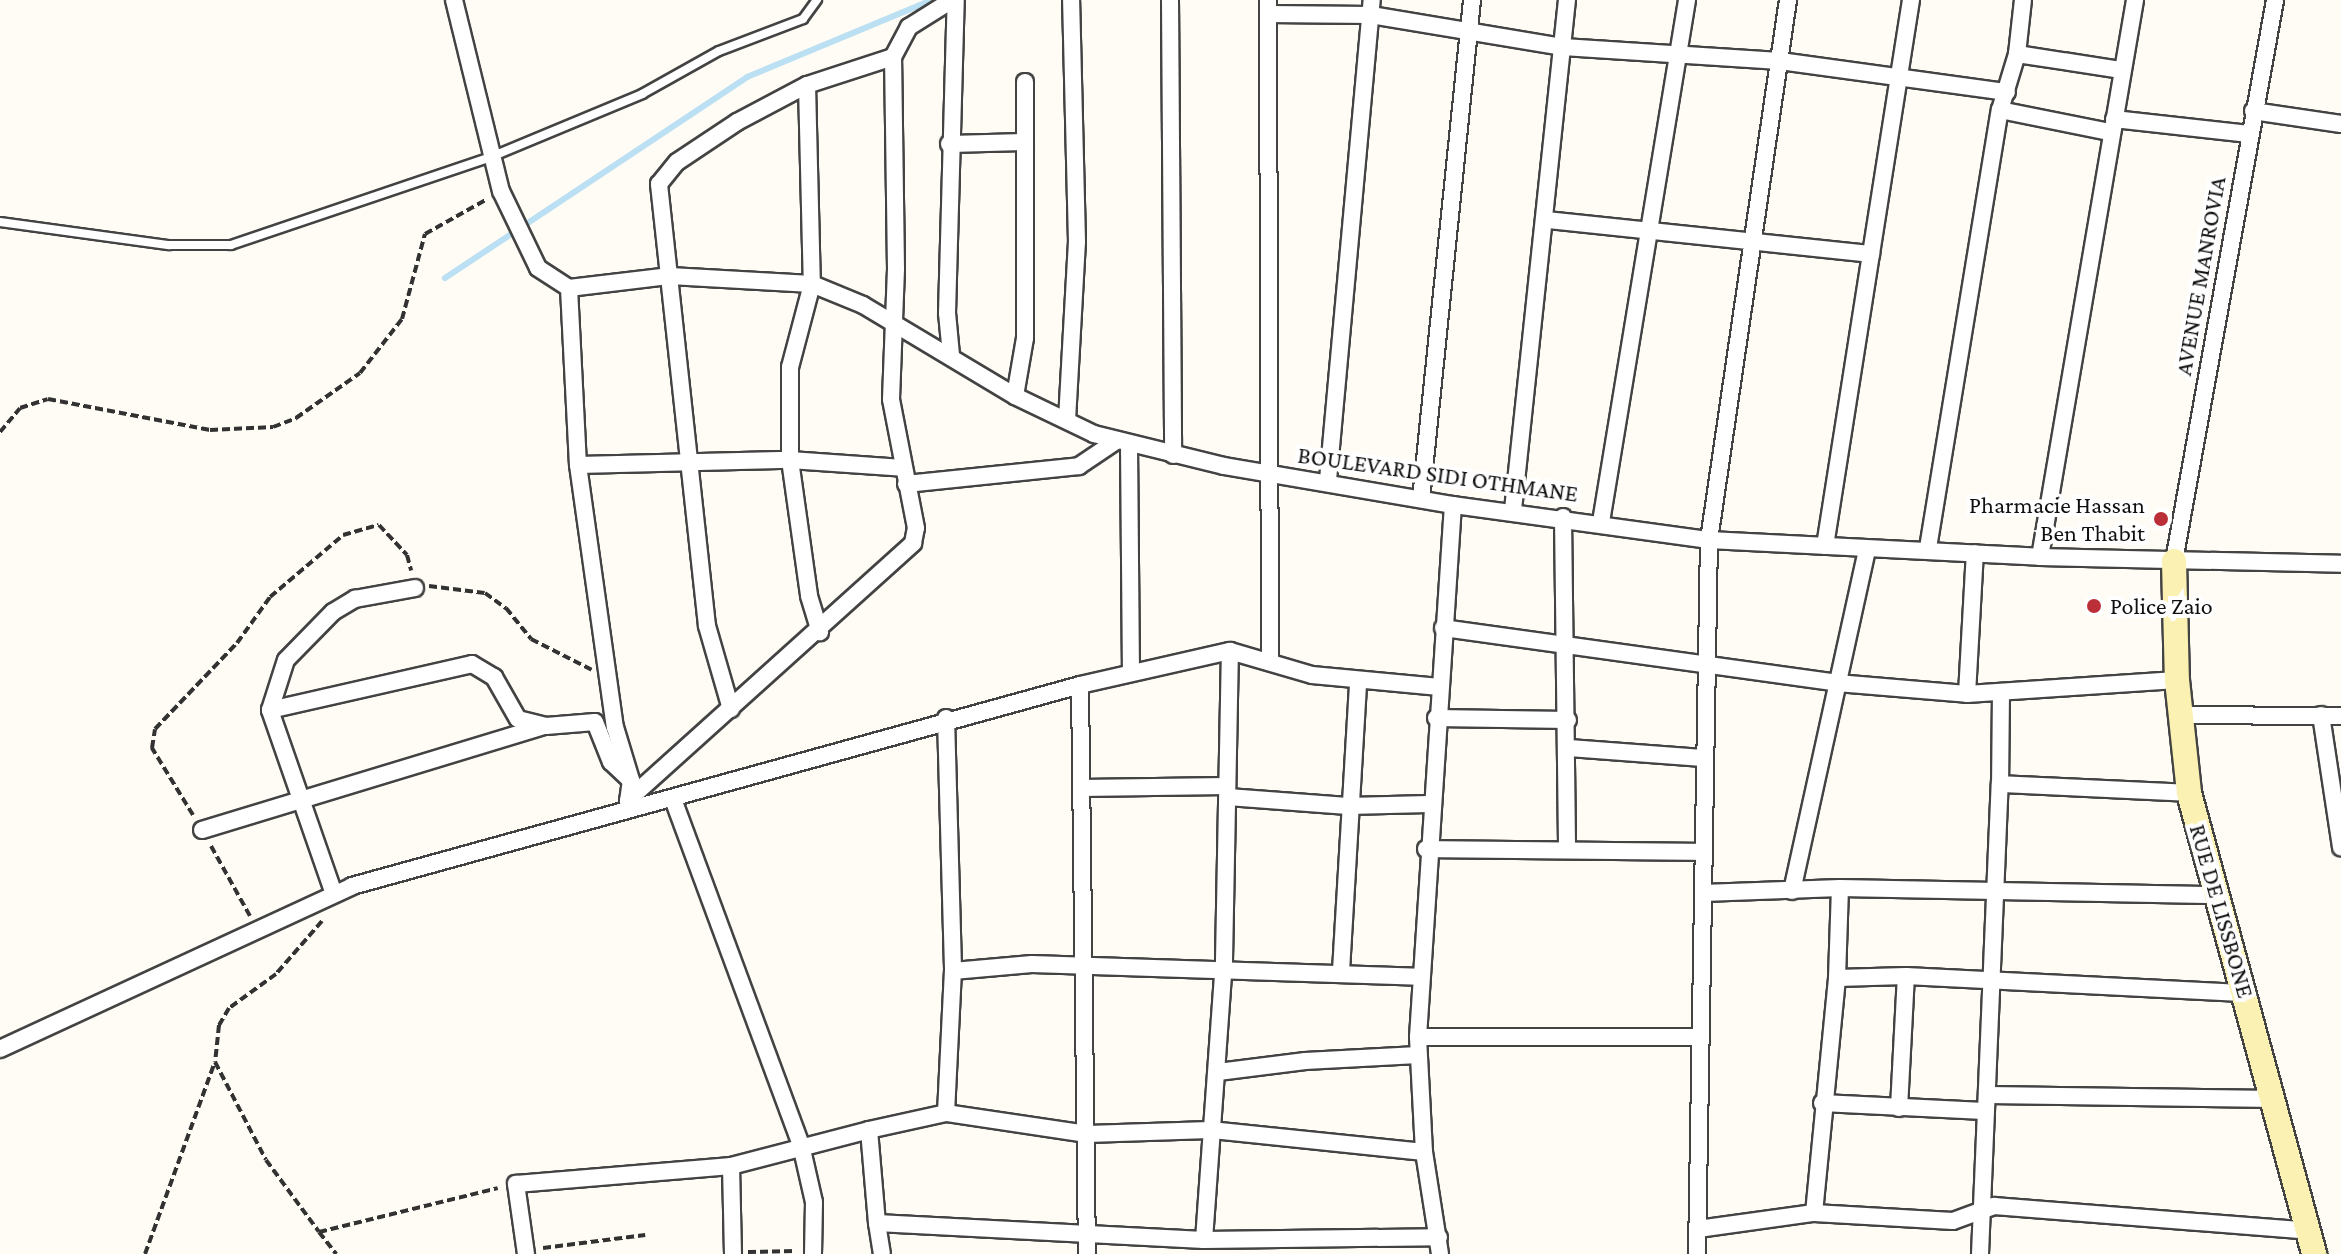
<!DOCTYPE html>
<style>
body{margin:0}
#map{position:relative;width:2341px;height:1254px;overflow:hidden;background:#fefcf4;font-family:"Crimson Pro",serif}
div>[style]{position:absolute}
.stream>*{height:6px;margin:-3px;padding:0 3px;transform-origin:3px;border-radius:3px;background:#bbdff3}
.path>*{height:4px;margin-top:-2px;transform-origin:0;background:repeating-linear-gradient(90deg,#323232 0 8px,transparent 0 12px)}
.roads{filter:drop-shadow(2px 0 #434343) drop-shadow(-2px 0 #434343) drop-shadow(0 2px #434343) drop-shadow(0 -2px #434343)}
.lane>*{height:8px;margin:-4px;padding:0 4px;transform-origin:4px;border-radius:4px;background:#fff}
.street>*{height:16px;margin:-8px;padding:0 8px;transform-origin:8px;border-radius:8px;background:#fff}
.secondary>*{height:24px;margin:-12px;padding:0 12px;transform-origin:12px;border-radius:12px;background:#faf1b3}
.dots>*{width:22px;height:22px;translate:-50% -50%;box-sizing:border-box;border:4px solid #fff;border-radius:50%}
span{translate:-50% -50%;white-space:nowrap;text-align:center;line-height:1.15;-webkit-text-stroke:8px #fff;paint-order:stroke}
.street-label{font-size:24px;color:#101010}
.poi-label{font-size:24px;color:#101010}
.right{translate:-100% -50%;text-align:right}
.left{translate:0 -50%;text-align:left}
</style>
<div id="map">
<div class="stream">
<div style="left:445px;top:278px;width:363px;rotate:-33.6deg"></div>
<div style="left:747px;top:77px;width:200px;rotate:-22.6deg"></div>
</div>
<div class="path">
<div style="left:0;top:432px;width:31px;rotate:-50deg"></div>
<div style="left:20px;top:408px;width:29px;rotate:-18deg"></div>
<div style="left:48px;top:399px;width:165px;rotate:10.8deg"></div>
<div style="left:210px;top:430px;width:63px;rotate:-2.7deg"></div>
<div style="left:273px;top:427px;width:25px;rotate:-21deg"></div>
<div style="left:296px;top:418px;width:78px;rotate:-35.1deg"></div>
<div style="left:360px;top:373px;width:68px;rotate:-52.1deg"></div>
<div style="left:402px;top:319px;width:88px;rotate:-74.9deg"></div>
<div style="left:425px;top:234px;width:71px;rotate:-29.4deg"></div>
<div style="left:429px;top:586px;width:56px;rotate:7.1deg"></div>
<div style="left:485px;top:593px;width:26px;rotate:36deg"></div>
<div style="left:506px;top:608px;width:40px;rotate:51deg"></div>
<div style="left:531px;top:639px;width:68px;rotate:26.9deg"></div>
<div style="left:193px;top:815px;width:79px;rotate:-121.5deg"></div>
<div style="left:152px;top:748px;width:19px;rotate:-81deg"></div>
<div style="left:155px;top:729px;width:119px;rotate:-46.4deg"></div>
<div style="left:237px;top:643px;width:57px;rotate:-54.3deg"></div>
<div style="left:270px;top:597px;width:96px;rotate:-40.3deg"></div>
<div style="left:343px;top:535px;width:37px;rotate:-16deg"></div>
<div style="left:379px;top:525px;width:41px;rotate:47deg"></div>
<div style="left:407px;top:555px;width:16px;rotate:75deg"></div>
<div style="left:211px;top:846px;width:80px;rotate:60.9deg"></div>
<div style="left:322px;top:921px;width:70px;rotate:131deg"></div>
<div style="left:276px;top:974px;width:58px;rotate:144.1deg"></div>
<div style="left:229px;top:1008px;width:20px;rotate:120deg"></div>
<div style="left:219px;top:1025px;width:37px;rotate:96deg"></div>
<div style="left:215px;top:1062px;width:110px;rotate:62.5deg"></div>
<div style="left:266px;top:1160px;width:89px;rotate:53.6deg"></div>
<div style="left:319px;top:1232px;width:184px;rotate:-13.8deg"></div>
<div style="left:319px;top:1232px;width:28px;rotate:52deg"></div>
<div style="left:543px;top:1248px;width:103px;rotate:-7.3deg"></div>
<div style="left:748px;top:1252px;width:47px;rotate:-1.2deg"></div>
<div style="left:145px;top:1254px;width:204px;rotate:-70deg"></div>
</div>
<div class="roads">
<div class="lane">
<div style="left:0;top:222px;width:171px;rotate:7.8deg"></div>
<div style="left:169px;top:245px;width:62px"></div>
<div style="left:231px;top:245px;width:274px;rotate:-18.7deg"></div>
<div style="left:491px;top:157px;width:164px;rotate:-22.6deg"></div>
<div style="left:642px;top:94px;width:88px;rotate:-29.2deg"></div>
<div style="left:719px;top:51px;width:90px;rotate:-20.9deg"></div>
<div style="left:803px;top:19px;width:24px;rotate:-54deg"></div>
</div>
<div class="street">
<div style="left:454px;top:0;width:197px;rotate:76.2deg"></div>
<div style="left:501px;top:191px;width:85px;rotate:64.3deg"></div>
<div style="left:538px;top:268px;width:37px;rotate:33deg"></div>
<div style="left:1170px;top:0;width:455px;rotate:89.6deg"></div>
<div style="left:1268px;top:0;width:662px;rotate:89.83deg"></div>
<div style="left:1268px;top:14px;width:103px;rotate:0.6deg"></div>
<div style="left:1371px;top:15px;width:195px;rotate:9.5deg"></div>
<div style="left:1563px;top:47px;width:217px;rotate:3.7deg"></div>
<div style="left:1780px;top:61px;width:229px;rotate:7.8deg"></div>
<div style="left:2017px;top:54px;width:106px;rotate:8.7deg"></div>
<div style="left:807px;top:85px;width:199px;rotate:88.6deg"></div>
<div style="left:812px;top:284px;width:86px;rotate:104.8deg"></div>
<div style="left:790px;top:367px;width:93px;rotate:90deg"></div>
<div style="left:790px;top:460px;width:137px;rotate:82deg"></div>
<div style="left:809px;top:596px;width:38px;rotate:73deg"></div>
<div style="left:2000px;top:110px;width:111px;rotate:11.4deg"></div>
<div style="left:2253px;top:111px;width:89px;rotate:8.4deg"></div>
<div style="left:2114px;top:119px;width:136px;rotate:6.3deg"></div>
<div style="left:949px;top:144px;width:76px;rotate:-1.5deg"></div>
<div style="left:1547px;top:220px;width:326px;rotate:6deg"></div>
<div style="left:569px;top:288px;width:102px;rotate:-6.8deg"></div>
<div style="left:670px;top:276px;width:142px;rotate:3.2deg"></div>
<div style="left:812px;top:284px;width:55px;rotate:22.4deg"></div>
<div style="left:863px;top:305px;width:177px;rotate:30.9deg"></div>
<div style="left:1015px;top:396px;width:88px;rotate:25.7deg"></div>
<div style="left:1094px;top:434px;width:134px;rotate:13.8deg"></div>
<div style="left:1224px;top:466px;width:232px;rotate:9.7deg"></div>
<div style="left:1453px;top:505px;width:258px;rotate:7.8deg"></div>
<div style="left:1709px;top:540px;width:331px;rotate:2.9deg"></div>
<div style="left:2040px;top:557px;width:301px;rotate:1.3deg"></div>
<div style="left:569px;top:288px;width:177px;rotate:87.1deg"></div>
<div style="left:578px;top:465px;width:265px;rotate:82deg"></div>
<div style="left:615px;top:727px;width:55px;rotate:73.2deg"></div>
<div style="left:631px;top:780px;width:22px;rotate:98deg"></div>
<div style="left:951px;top:355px;width:42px;rotate:-95.4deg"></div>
<div style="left:947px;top:313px;width:313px;rotate:-88.4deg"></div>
<div style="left:1015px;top:396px;width:59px;rotate:-80.2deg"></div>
<div style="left:1025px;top:338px;width:256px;rotate:-90deg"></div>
<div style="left:1067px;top:420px;width:178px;rotate:-86.8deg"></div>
<div style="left:1077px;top:242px;width:242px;rotate:-91.4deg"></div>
<div style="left:1129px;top:445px;width:227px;rotate:89.5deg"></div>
<div style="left:578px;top:465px;width:212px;rotate:-1.4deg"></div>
<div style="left:790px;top:460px;width:113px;rotate:4deg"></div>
<div style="left:1328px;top:480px;width:482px;rotate:-84.8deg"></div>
<div style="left:906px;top:484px;width:174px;rotate:-5.9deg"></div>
<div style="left:1079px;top:466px;width:45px;rotate:-34deg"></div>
<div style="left:1421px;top:499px;width:502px;rotate:-84.16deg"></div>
<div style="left:1513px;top:510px;width:513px;rotate:-83.96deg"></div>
<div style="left:1563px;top:517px;width:332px;rotate:89.3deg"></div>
<div style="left:1601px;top:522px;width:529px;rotate:-80.64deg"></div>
<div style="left:1825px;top:546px;width:553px;rotate:-81.05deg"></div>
<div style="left:1928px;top:548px;width:444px;rotate:-80.7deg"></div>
<div style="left:2000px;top:110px;width:59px;rotate:-73.1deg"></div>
<div style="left:2017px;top:54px;width:54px;rotate:-83.7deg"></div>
<div style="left:2040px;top:557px;width:565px;rotate:-80.32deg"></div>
<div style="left:2174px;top:561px;width:570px;rotate:-79.79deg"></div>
<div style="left:1443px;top:628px;width:398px;rotate:7.9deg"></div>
<div style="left:1837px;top:683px;width:130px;rotate:4.8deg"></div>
<div style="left:1967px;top:694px;width:210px;rotate:-3.8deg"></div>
<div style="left:1080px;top:685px;width:569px;rotate:89.3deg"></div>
<div style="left:2001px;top:693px;width:91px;rotate:90.6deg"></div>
<div style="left:2000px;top:784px;width:189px;rotate:2.7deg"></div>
<div style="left:1967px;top:694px;width:141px;rotate:-86.8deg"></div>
<div style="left:731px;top:709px;width:86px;rotate:-106.1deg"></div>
<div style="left:707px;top:626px;width:445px;rotate:-96.2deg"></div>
<div style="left:659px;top:184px;width:28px;rotate:-51deg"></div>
<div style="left:677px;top:162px;width:72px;rotate:-33.7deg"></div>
<div style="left:737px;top:122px;width:79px;rotate:-27.9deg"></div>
<div style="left:807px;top:85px;width:90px;rotate:-18deg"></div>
<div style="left:270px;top:710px;width:207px;rotate:-12.8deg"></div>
<div style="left:472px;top:664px;width:26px;rotate:31deg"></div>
<div style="left:494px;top:677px;width:48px;rotate:60.3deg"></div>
<div style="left:518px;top:719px;width:29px;rotate:14deg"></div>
<div style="left:546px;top:726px;width:49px;rotate:-4.7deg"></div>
<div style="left:595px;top:722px;width:43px;rotate:68.2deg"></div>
<div style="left:611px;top:762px;width:25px;rotate:43deg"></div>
<div style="left:2181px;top:715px;width:160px;rotate:0.4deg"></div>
<div style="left:2321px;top:715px;width:134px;rotate:81.4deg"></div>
<div style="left:946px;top:718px;width:253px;rotate:88.4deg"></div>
<div style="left:1436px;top:718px;width:132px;rotate:0.9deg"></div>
<div style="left:1569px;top:748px;width:134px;rotate:4.3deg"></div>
<div style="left:1081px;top:788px;width:146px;rotate:-0.8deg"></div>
<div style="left:1228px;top:797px;width:120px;rotate:4.3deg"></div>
<div style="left:1348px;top:806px;width:81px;rotate:-1.4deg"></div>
<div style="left:673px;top:799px;width:369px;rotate:69.7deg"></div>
<div style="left:801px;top:1145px;width:58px;rotate:77.2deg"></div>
<div style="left:814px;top:1202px;width:52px;rotate:91.1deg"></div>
<div style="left:628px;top:800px;width:384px;rotate:-42deg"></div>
<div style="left:913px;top:543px;width:15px;rotate:-79deg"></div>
<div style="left:916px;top:528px;width:131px;rotate:-101deg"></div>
<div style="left:891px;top:399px;width:130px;rotate:-87.8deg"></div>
<div style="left:896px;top:269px;width:212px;rotate:-90.8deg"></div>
<div style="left:893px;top:57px;width:34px;rotate:-62deg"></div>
<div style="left:909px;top:27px;width:51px;rotate:-32.1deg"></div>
<div style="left:202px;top:830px;width:358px;rotate:-16.9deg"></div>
<div style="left:1426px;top:849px;width:277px;rotate:0.6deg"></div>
<div style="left:1792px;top:891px;width:350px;rotate:-77.6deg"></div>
<div style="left:1703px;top:893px;width:137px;rotate:-2.1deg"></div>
<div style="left:1840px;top:888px;width:373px;rotate:1.1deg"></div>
<div style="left:334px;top:894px;width:195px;rotate:-109.2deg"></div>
<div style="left:270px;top:710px;width:52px;rotate:-72.3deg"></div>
<div style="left:286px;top:660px;width:67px;rotate:-45.6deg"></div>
<div style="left:333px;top:612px;width:26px;rotate:-31deg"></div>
<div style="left:355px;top:599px;width:61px;rotate:-10.4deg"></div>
<div style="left:1341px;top:971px;width:290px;rotate:-86.6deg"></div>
<div style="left:1837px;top:978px;width:69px;rotate:-1.7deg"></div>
<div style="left:1906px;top:976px;width:341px;rotate:2.9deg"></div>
<div style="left:1418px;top:1037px;width:283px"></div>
<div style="left:0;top:1049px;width:388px;rotate:-24.8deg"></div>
<div style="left:352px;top:886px;width:755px;rotate:-15.43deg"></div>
<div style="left:1080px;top:685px;width:154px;rotate:-12.8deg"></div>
<div style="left:1230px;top:651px;width:85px;rotate:16.3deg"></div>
<div style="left:1312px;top:675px;width:128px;rotate:5.4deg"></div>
<div style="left:1218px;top:1072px;width:88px;rotate:-7.2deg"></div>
<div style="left:1305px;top:1061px;width:113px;rotate:-3deg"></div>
<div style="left:1988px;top:1095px;width:287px;rotate:0.8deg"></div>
<div style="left:1822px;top:1103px;width:162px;rotate:2.8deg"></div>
<div style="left:1899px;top:1108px;width:132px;rotate:-87deg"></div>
<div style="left:946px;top:1113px;width:142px;rotate:-87.2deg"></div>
<div style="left:953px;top:971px;width:79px;rotate:-5.1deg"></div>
<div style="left:1032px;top:964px;width:387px;rotate:1.9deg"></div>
<div style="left:1424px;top:1152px;width:215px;rotate:-174.1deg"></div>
<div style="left:1210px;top:1130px;width:123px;rotate:178.1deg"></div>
<div style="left:1087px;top:1134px;width:143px;rotate:-171.5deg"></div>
<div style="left:946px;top:1113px;width:79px;rotate:167.6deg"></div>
<div style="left:869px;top:1130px;width:93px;rotate:85.1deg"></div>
<div style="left:877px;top:1223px;width:327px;rotate:3deg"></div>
<div style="left:1204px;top:1240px;width:235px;rotate:-0.7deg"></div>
<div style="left:731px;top:1166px;width:88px;rotate:88.7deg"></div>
<div style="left:1814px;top:1213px;width:236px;rotate:-84.4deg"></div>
<div style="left:1837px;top:978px;width:90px;rotate:-88.1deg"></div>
<div style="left:877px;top:1223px;width:31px;rotate:81deg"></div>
<div style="left:1698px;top:1229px;width:117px;rotate:-7.9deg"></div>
<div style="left:1814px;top:1213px;width:139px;rotate:3.3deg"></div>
<div style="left:1953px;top:1221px;width:44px;rotate:-20.1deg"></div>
<div style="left:1994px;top:1206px;width:316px;rotate:4.5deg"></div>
<div style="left:1204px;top:1240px;width:281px;rotate:-85.9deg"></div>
<div style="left:1224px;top:960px;width:309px;rotate:-88.9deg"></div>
<div style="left:526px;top:1254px;width:71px;rotate:-98.1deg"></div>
<div style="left:516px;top:1184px;width:216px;rotate:-4.8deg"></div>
<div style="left:731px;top:1166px;width:143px;rotate:-14.6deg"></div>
<div style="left:1440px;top:1254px;width:103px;rotate:-98.9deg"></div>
<div style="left:1424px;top:1152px;width:115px;rotate:-93deg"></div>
<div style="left:1418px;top:1037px;width:533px;rotate:-86.24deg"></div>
<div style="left:1697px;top:1254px;width:714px;rotate:-89.04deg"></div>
<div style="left:1709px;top:540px;width:546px;rotate:-81.68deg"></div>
<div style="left:1980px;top:1254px;width:470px;rotate:-87.6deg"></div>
</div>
<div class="secondary">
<div style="left:2174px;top:561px;width:119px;rotate:88.6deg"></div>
<div style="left:2177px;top:680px;width:114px;rotate:83.9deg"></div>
<div style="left:2189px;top:793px;width:478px;rotate:74.8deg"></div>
</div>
</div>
<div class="dots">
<div style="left:2161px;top:519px;background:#ba2f38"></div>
<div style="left:2094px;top:606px;background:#ba2f38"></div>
</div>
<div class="street-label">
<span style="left:2200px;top:276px;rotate:-80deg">AVENUE MANROVIA</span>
<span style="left:1438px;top:474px;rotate:8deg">BOULEVARD SIDI OTHMANE</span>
<span style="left:2222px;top:911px;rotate:74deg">RUE DE LISSBONE</span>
</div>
<div class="poi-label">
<span class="right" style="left:2145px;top:519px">Pharmacie Hassan<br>Ben Thabit</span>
<span class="left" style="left:2110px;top:606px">Police Zaio</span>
</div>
</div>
